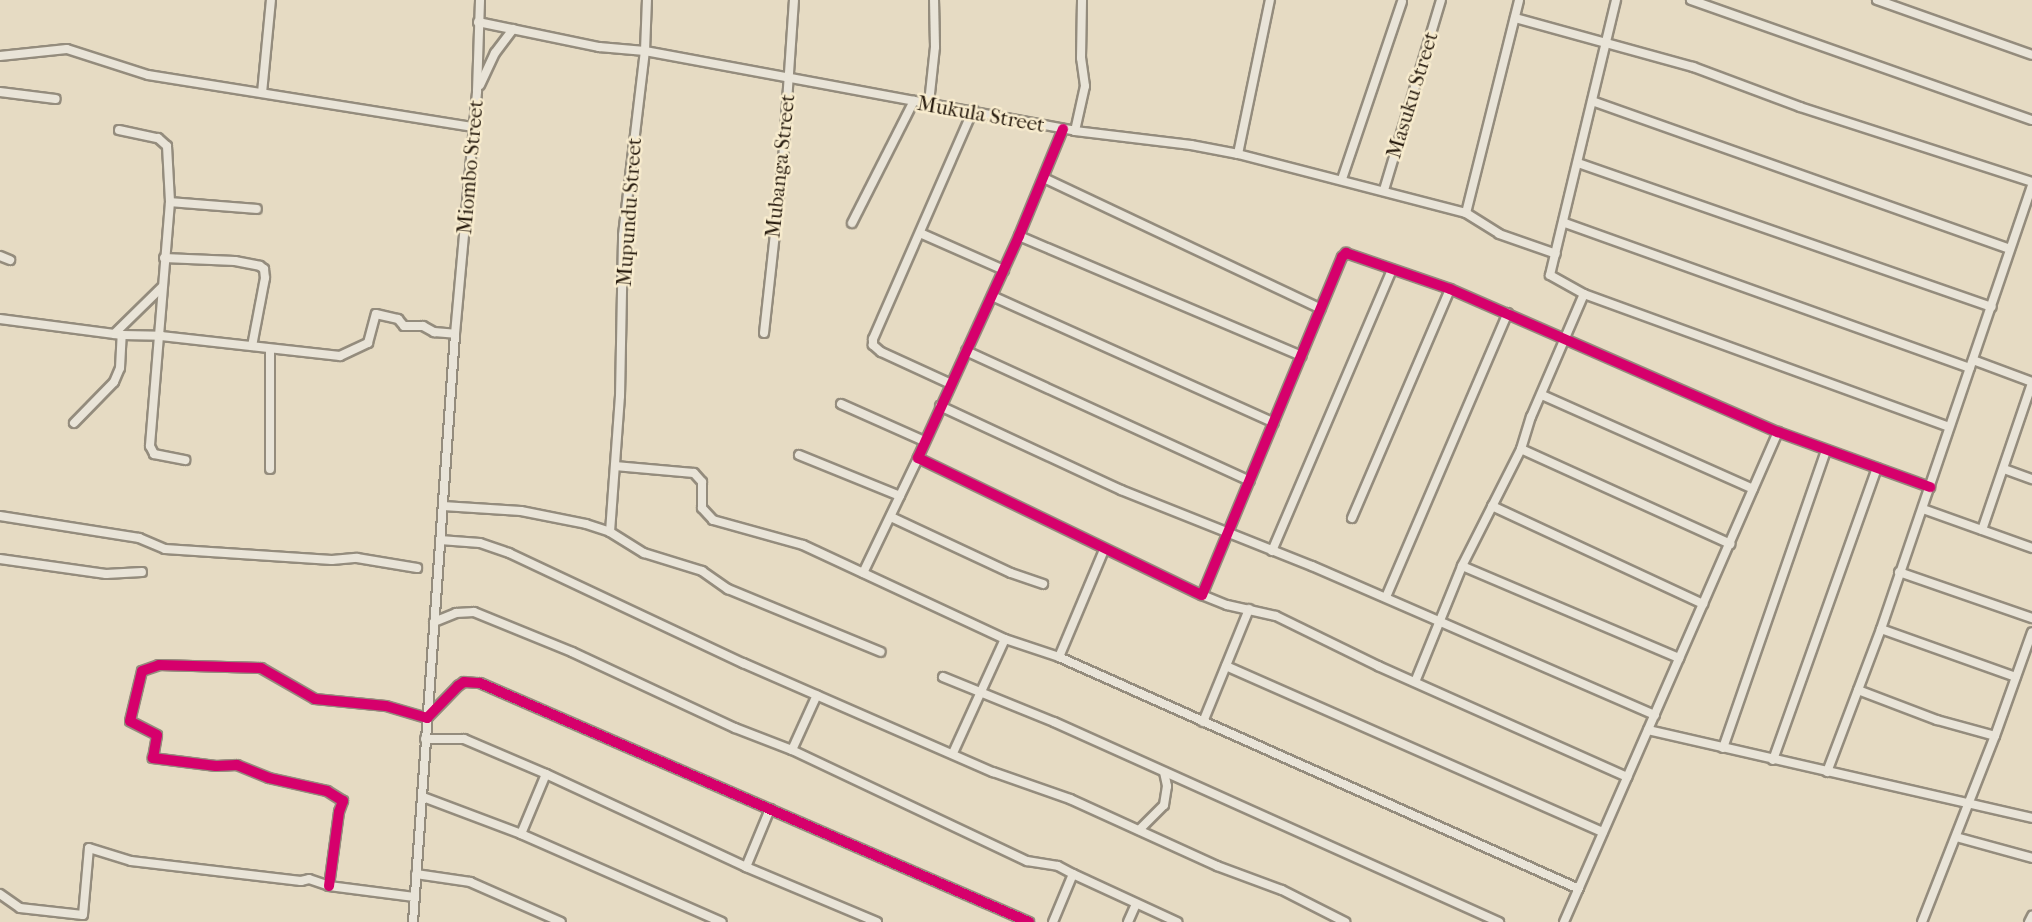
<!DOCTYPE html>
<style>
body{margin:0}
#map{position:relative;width:2032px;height:922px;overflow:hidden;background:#e6dbc3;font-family:"IM FELL French Canon",serif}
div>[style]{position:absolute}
.roads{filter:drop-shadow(2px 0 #948c7d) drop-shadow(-2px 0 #948c7d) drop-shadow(0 2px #948c7d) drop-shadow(0 -2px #948c7d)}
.street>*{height:8px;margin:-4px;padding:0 4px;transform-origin:4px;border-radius:4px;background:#e9e4d8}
.cycleway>*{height:10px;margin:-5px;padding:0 5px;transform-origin:5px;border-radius:5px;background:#d6006c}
span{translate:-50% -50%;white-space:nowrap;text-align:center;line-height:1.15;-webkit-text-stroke:5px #f8ecce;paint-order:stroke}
.street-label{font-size:21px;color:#281c0f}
</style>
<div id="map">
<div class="roads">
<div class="street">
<div style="left:1691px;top:0;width:361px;rotate:19.4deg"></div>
<div style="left:1877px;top:0;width:164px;rotate:19.5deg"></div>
<div style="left:1515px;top:18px;width:185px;rotate:15.4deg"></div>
<div style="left:1693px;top:67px;width:114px;rotate:20.5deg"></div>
<div style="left:1800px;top:107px;width:244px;rotate:17.9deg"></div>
<div style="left:478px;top:22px;width:124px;rotate:11.7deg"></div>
<div style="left:599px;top:47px;width:46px;rotate:5deg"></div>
<div style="left:645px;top:51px;width:437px;rotate:10.5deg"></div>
<div style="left:1075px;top:131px;width:117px;rotate:6.9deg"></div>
<div style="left:1191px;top:145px;width:48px;rotate:10.8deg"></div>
<div style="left:1238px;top:154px;width:236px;rotate:14.5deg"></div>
<div style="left:1466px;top:213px;width:39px;rotate:32deg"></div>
<div style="left:1499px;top:234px;width:60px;rotate:19.3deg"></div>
<div style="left:0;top:56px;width:67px;rotate:-6deg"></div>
<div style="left:67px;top:49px;width:85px;rotate:17.8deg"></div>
<div style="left:148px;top:75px;width:328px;rotate:9.1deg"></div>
<div style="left:480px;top:85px;width:35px;rotate:-65deg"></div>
<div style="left:495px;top:53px;width:30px;rotate:-53deg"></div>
<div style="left:0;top:92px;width:56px;rotate:7.1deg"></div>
<div style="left:262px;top:93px;width:93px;rotate:-84.5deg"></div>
<div style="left:1592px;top:101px;width:443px;rotate:19.5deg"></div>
<div style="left:929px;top:103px;width:56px;rotate:-83.9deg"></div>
<div style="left:935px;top:47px;width:47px;rotate:-91.2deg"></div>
<div style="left:1063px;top:129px;width:116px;rotate:112.4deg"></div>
<div style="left:1019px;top:236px;width:244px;rotate:114.5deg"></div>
<div style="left:918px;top:458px;width:315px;rotate:25.8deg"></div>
<div style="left:1202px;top:595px;width:366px;rotate:-67.5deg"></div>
<div style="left:1342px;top:257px;width:6px;rotate:-45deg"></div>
<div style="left:1346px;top:253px;width:110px;rotate:19.1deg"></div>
<div style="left:1450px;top:289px;width:358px;rotate:23.6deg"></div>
<div style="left:1778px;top:432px;width:162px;rotate:19.9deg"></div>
<div style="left:119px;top:130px;width:40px;rotate:12deg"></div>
<div style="left:158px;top:138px;width:12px;rotate:42deg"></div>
<div style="left:167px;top:146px;width:56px;rotate:86.9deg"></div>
<div style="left:170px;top:202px;width:245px;rotate:94.7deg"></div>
<div style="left:150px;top:446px;width:9px;rotate:63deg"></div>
<div style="left:154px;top:454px;width:32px;rotate:11deg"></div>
<div style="left:1075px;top:131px;width:46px;rotate:-77.5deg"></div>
<div style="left:1085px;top:86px;width:28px;rotate:-98deg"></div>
<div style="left:1081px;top:58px;width:58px;rotate:-89deg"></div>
<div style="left:1238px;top:154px;width:157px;rotate:-78.3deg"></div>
<div style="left:1578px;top:163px;width:438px;rotate:19.2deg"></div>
<div style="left:1044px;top:178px;width:306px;rotate:25.3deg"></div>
<div style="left:1342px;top:179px;width:187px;rotate:-71.3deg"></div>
<div style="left:1384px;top:190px;width:198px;rotate:-73.3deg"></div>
<div style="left:170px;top:202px;width:87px;rotate:4.6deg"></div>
<div style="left:1466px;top:213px;width:219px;rotate:-76deg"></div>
<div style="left:852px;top:223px;width:137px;rotate:-63.1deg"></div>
<div style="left:1565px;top:223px;width:430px;rotate:19.7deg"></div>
<div style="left:920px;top:233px;width:92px;rotate:23.8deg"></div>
<div style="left:1019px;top:236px;width:307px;rotate:23deg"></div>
<div style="left:0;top:256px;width:11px;rotate:22deg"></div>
<div style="left:164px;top:258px;width:71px;rotate:2.4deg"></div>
<div style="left:235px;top:261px;width:25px;rotate:11deg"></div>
<div style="left:260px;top:266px;width:5px;rotate:37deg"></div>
<div style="left:264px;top:269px;width:9px;rotate:84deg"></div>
<div style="left:265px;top:278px;width:69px;rotate:100.8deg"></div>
<div style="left:1584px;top:294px;width:39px;rotate:-151deg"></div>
<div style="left:1550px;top:275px;width:283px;rotate:-76.5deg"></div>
<div style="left:992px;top:296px;width:309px;rotate:24.2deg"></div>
<div style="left:0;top:319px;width:123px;rotate:7.5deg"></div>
<div style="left:122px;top:335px;width:39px;rotate:1deg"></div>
<div style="left:161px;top:336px;width:180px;rotate:6.4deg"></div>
<div style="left:340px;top:356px;width:31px;rotate:-25deg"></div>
<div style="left:368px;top:343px;width:30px;rotate:-75deg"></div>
<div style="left:376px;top:314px;width:23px;rotate:13deg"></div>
<div style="left:398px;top:319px;width:9px;rotate:49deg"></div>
<div style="left:404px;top:326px;width:19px"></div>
<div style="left:423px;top:326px;width:13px;rotate:29deg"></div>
<div style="left:434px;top:332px;width:21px;rotate:5deg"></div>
<div style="left:764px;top:333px;width:173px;rotate:-83.7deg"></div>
<div style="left:783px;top:161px;width:161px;rotate:-86.1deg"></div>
<div style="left:114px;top:334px;width:67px;rotate:-44.4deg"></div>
<div style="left:966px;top:351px;width:312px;rotate:24.6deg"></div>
<div style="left:1973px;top:360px;width:63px;rotate:20.4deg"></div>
<div style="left:951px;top:384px;width:77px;rotate:-155.4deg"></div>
<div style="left:881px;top:352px;width:11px;rotate:-139deg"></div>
<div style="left:873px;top:345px;width:6px;rotate:-90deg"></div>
<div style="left:873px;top:339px;width:250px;rotate:-66.4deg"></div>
<div style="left:1542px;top:395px;width:231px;rotate:24deg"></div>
<div style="left:841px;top:404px;width:91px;rotate:24deg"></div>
<div style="left:940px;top:406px;width:200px;rotate:24.9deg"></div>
<div style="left:1121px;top:490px;width:206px;rotate:21.7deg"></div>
<div style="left:1312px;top:566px;width:374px;rotate:23.5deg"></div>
<div style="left:74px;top:423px;width:57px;rotate:-45.7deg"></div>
<div style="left:114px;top:382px;width:15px;rotate:-67deg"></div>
<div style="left:120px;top:368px;width:33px;rotate:-87deg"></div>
<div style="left:1521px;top:449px;width:230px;rotate:24.4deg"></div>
<div style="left:799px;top:455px;width:109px;rotate:22.1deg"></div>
<div style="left:615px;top:466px;width:79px;rotate:5.1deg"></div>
<div style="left:694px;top:473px;width:12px;rotate:48deg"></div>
<div style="left:702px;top:482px;width:26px;rotate:90deg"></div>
<div style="left:702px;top:508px;width:16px;rotate:47deg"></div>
<div style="left:713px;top:520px;width:93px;rotate:15.5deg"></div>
<div style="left:803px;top:545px;width:223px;rotate:25deg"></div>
<div style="left:1005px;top:639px;width:57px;rotate:18.4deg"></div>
<div style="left:1059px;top:657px;width:569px;rotate:24.04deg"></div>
<div style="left:270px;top:469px;width:120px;rotate:-90deg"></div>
<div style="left:2004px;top:469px;width:30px;rotate:20deg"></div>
<div style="left:443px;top:506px;width:78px;rotate:3.7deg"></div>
<div style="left:521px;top:511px;width:66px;rotate:11.3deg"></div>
<div style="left:586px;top:524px;width:25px;rotate:18deg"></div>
<div style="left:610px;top:532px;width:40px;rotate:32deg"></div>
<div style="left:644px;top:553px;width:61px;rotate:17.2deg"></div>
<div style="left:702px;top:571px;width:32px;rotate:35deg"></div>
<div style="left:728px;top:589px;width:165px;rotate:22.4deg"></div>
<div style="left:1492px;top:506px;width:233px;rotate:24.9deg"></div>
<div style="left:1923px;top:509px;width:116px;rotate:19.7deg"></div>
<div style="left:0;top:516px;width:141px;rotate:9deg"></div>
<div style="left:139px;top:538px;width:28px;rotate:23deg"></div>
<div style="left:165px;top:549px;width:167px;rotate:3.8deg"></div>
<div style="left:332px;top:560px;width:25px;rotate:-5deg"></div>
<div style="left:357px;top:558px;width:61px;rotate:9.5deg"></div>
<div style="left:891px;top:517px;width:132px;rotate:25deg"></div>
<div style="left:1011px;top:573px;width:34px;rotate:19deg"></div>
<div style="left:1352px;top:518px;width:249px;rotate:-66.8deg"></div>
<div style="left:1982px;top:530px;width:155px;rotate:-71.2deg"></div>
<div style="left:610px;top:532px;width:136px;rotate:-85.8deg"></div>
<div style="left:620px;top:396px;width:161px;rotate:-88.9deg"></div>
<div style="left:623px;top:235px;width:185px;rotate:-83.2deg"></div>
<div style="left:645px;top:51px;width:51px;rotate:-87.8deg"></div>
<div style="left:440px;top:540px;width:40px;rotate:4.3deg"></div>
<div style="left:480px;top:543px;width:31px;rotate:19deg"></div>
<div style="left:509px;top:553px;width:259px;rotate:25.2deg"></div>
<div style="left:743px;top:663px;width:273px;rotate:23.6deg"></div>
<div style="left:993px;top:772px;width:82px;rotate:19.3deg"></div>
<div style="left:1070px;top:799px;width:162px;rotate:24.5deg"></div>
<div style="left:1217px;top:866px;width:69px;rotate:20.3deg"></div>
<div style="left:1282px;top:890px;width:71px;rotate:26.9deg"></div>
<div style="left:1272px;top:551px;width:306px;rotate:-66.9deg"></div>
<div style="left:0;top:559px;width:107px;rotate:8.1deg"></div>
<div style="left:106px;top:574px;width:36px;rotate:-3deg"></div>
<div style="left:1462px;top:566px;width:236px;rotate:23deg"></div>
<div style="left:1899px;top:572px;width:141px;rotate:19.1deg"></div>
<div style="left:863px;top:573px;width:127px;rotate:-64.4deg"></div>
<div style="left:1202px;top:595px;width:27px;rotate:22deg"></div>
<div style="left:1227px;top:605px;width:50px;rotate:12.7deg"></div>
<div style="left:1276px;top:616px;width:114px;rotate:26.1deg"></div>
<div style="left:1378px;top:666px;width:273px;rotate:24deg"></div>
<div style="left:1386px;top:597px;width:309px;rotate:-66.8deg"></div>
<div style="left:434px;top:622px;width:24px;rotate:-22deg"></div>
<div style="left:456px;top:613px;width:18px;rotate:-3deg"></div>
<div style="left:474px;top:612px;width:106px;rotate:22.2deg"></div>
<div style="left:572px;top:652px;width:180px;rotate:25deg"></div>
<div style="left:735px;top:728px;width:61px;rotate:21.1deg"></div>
<div style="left:792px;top:750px;width:260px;rotate:25.3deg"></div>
<div style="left:1027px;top:861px;width:31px;rotate:9deg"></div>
<div style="left:1058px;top:866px;width:17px;rotate:28deg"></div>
<div style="left:1881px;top:629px;width:143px;rotate:19.6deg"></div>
<div style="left:1059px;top:657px;width:116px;rotate:-67.2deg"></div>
<div style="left:1226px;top:666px;width:412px;rotate:23.8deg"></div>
<div style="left:943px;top:677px;width:120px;rotate:22.1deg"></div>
<div style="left:1054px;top:722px;width:488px;rotate:24.2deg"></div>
<div style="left:1415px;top:682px;width:125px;rotate:-67.9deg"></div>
<div style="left:1462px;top:566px;width:131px;rotate:-63.2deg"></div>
<div style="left:1521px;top:449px;width:34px;rotate:-73deg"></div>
<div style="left:1531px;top:417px;width:134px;rotate:-66.7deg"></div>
<div style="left:1584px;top:294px;width:388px;rotate:20deg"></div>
<div style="left:1858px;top:690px;width:85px;rotate:20.8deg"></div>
<div style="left:1937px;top:720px;width:60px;rotate:15.4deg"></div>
<div style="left:1203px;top:722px;width:122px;rotate:-67.8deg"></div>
<div style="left:1648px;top:730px;width:394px;rotate:12.9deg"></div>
<div style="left:425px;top:739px;width:39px"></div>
<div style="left:464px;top:739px;width:89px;rotate:23.1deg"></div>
<div style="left:1723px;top:748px;width:315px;rotate:-70.9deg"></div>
<div style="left:792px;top:750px;width:60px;rotate:-65.6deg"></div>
<div style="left:953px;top:753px;width:125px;rotate:-65.5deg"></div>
<div style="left:1773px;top:760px;width:310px;rotate:-70.4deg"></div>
<div style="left:1827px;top:772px;width:153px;rotate:-69.3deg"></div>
<div style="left:1881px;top:629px;width:468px;rotate:-71.2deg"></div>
<div style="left:423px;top:797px;width:105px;rotate:20.7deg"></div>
<div style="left:521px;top:834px;width:219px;rotate:23.7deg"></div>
<div style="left:1139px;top:830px;width:35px;rotate:-45deg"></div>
<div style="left:1164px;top:805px;width:19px;rotate:-81deg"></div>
<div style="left:1167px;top:786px;width:14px;rotate:-102deg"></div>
<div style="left:521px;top:834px;width:65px;rotate:-67.4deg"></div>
<div style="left:546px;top:774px;width:221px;rotate:24.9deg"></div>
<div style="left:746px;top:867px;width:142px;rotate:22.8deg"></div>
<div style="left:1956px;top:837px;width:79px;rotate:15.4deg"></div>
<div style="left:746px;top:867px;width:63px;rotate:-67.5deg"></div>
<div style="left:416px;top:874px;width:55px;rotate:8.4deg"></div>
<div style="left:470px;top:882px;width:99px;rotate:23.7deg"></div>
<div style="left:329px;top:886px;width:75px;rotate:-82.3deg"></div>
<div style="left:339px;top:812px;width:12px;rotate:-70deg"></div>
<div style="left:343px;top:801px;width:19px;rotate:-148deg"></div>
<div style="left:327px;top:791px;width:59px;rotate:-167.4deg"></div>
<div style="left:269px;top:778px;width:35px;rotate:-158deg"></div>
<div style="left:237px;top:765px;width:21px;rotate:177deg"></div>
<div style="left:216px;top:766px;width:64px;rotate:-172.8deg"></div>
<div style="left:153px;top:758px;width:23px;rotate:-80deg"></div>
<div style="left:157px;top:735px;width:30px;rotate:-153deg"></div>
<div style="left:130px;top:721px;width:51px;rotate:-76.5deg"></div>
<div style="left:142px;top:671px;width:18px;rotate:-19deg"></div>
<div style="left:159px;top:665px;width:102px;rotate:1.7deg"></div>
<div style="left:261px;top:668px;width:62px;rotate:29.9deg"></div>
<div style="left:315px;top:699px;width:71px;rotate:5.6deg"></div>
<div style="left:386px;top:706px;width:43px;rotate:16.3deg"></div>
<div style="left:427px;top:718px;width:45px;rotate:-45.9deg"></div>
<div style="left:458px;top:686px;width:7px;rotate:-34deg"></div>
<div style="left:464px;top:682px;width:16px;rotate:4deg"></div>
<div style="left:480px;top:683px;width:599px;rotate:23.53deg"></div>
<div style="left:0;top:894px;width:24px;rotate:35deg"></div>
<div style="left:20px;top:908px;width:63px;rotate:6.3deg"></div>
<div style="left:83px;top:915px;width:67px;rotate:-84.9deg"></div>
<div style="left:89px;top:848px;width:44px;rotate:17.2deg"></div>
<div style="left:131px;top:861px;width:171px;rotate:6.7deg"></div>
<div style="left:301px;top:881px;width:8px;rotate:-14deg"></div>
<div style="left:309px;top:879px;width:21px;rotate:19deg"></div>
<div style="left:329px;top:886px;width:86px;rotate:7.4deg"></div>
<div style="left:413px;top:922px;width:589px;rotate:-85.91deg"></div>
<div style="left:455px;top:334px;width:244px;rotate:-84.8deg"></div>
<div style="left:477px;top:91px;width:91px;rotate:-88.1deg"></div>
<div style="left:1053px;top:922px;width:52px;rotate:-67.4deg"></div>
<div style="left:1073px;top:874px;width:115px;rotate:24.8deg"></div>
<div style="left:1128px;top:922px;width:20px;rotate:-66deg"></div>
<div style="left:1564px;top:922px;width:535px;rotate:-66.41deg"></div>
<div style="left:1922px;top:922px;width:200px;rotate:-68.6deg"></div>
<div style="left:1995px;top:736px;width:110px;rotate:-70.4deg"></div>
<div style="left:2029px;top:922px;width:7px;rotate:-63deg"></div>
</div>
</div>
<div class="cycleway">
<div style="left:1063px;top:129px;width:116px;rotate:112.4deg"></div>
<div style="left:1019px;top:236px;width:244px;rotate:114.5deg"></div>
<div style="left:918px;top:458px;width:315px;rotate:25.8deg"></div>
<div style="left:1202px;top:595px;width:366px;rotate:-67.5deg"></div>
<div style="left:1342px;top:257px;width:6px;rotate:-45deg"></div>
<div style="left:1346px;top:253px;width:110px;rotate:19.1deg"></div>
<div style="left:1450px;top:289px;width:358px;rotate:23.6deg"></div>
<div style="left:1778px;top:432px;width:162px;rotate:19.9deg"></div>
<div style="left:329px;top:886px;width:75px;rotate:-82.3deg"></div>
<div style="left:339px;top:812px;width:12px;rotate:-70deg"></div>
<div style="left:343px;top:801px;width:19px;rotate:-148deg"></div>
<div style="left:327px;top:791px;width:59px;rotate:-167.4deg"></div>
<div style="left:269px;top:778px;width:35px;rotate:-158deg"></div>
<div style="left:237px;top:765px;width:21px;rotate:177deg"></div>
<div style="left:216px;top:766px;width:64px;rotate:-172.8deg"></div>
<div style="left:153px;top:758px;width:23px;rotate:-80deg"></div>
<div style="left:157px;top:735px;width:30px;rotate:-153deg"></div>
<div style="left:130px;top:721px;width:51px;rotate:-76.5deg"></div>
<div style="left:142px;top:671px;width:18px;rotate:-19deg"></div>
<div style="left:159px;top:665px;width:102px;rotate:1.7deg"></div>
<div style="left:261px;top:668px;width:62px;rotate:29.9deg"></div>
<div style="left:315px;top:699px;width:71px;rotate:5.6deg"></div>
<div style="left:386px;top:706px;width:43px;rotate:16.3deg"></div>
<div style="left:427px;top:718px;width:45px;rotate:-45.9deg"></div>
<div style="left:458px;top:686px;width:7px;rotate:-34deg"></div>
<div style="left:464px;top:682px;width:16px;rotate:4deg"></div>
<div style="left:480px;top:683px;width:599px;rotate:23.53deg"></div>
</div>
<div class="street-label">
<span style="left:1412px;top:95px;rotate:-73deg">Masuku Street</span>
<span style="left:981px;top:114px;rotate:10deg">Mukula Street</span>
<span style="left:780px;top:166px;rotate:-84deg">Mubanga Street</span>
<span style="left:470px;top:167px;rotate:-85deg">Miombo Street</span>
<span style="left:629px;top:212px;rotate:-86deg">Mupundu Street</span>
</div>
</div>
